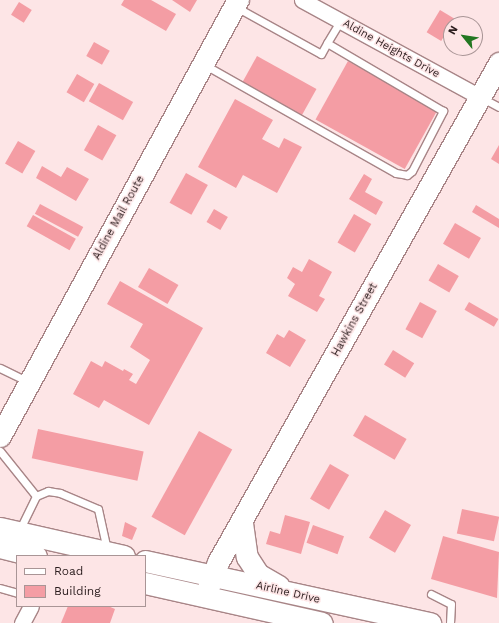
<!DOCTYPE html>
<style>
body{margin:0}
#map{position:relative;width:499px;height:623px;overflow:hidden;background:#fde5e6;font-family:"Work Sans",sans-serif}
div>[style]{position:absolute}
.building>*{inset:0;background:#f49da4;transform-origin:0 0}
.roads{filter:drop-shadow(1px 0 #a88587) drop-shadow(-1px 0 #a88587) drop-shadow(0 1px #a88587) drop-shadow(0 -1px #a88587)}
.service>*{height:7px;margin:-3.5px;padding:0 3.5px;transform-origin:3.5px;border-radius:3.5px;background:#fff}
.minor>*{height:15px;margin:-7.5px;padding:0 7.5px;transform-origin:7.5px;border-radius:7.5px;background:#fff}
.secondary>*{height:21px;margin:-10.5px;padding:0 10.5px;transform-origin:10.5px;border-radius:10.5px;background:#fff}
span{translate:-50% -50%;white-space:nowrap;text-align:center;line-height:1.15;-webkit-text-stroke:3px #fde5e6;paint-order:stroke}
.street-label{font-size:11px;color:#2b1d1e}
.legend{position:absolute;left:16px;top:555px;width:130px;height:52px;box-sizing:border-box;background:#fde5e6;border:1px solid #a99596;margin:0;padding:5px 7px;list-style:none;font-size:12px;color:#2b1d1e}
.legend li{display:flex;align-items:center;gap:8px;height:20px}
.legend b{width:20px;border:1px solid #a99596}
.north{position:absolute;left:443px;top:16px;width:40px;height:40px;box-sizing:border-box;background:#fde5e6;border:1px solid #a99596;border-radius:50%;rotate:300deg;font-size:11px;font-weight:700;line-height:16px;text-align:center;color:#2b1d1e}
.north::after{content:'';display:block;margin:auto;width:14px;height:18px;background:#237722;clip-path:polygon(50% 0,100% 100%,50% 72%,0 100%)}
</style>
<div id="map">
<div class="building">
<div style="clip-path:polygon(124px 0,151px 0,176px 14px,166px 31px,121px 5px)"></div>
<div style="clip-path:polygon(172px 0,197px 0,190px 12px)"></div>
<div style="left:19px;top:2px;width:15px;height:15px;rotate:32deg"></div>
<div style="left:440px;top:10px;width:17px;height:26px;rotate:31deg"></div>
<div style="left:94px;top:42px;width:18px;height:16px;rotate:29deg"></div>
<div style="left:257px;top:56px;width:68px;height:31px;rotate:29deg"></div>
<div style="left:348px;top:61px;width:102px;height:67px;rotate:29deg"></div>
<div style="left:77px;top:74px;width:20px;height:21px;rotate:30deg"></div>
<div style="left:99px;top:83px;width:39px;height:21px;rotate:29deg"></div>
<div style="clip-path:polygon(235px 99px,273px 120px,262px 139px,279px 148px,284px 138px,302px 147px,277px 193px,243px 175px,236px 188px,198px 167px)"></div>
<div style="left:98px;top:125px;width:21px;height:29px;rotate:29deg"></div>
<div style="left:18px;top:141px;width:20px;height:26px;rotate:30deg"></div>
<div style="clip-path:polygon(499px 145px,499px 164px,491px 159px)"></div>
<div style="clip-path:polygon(42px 166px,61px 177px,67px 167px,89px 179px,76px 201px,36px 178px)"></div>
<div style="left:186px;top:173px;width:25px;height:34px;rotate:29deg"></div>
<div style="clip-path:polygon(364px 174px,372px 179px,365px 192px,383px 202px,376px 215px,349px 199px)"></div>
<div style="left:40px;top:204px;width:49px;height:11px;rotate:28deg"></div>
<div style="clip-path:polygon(476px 205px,499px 219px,499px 228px,472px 212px)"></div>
<div style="left:214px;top:209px;width:16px;height:15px;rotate:30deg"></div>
<div style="left:354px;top:214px;width:20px;height:33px;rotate:30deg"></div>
<div style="left:33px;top:215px;width:49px;height:13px;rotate:29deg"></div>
<div style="left:455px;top:223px;width:30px;height:24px;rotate:30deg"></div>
<div style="clip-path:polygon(309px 259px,332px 272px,319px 296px,325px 299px,317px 312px,288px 296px,295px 284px,287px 278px,293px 267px,302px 272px)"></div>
<div style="left:438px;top:264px;width:24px;height:19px;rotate:30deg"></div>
<div style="left:149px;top:268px;width:34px;height:22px;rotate:30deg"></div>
<div style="clip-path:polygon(120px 281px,203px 328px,149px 425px,104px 400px,99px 408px,73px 394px,91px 361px,102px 367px,105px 361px,123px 371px,124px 369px,133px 374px,129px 380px,136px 384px,150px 360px,130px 347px,143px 324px,107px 304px)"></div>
<div style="left:420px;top:302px;width:19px;height:31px;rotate:28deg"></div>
<div style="left:469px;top:302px;width:34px;height:9px;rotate:30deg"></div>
<div style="clip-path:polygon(289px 330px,306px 340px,290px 367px,266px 353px,277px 334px,284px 338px)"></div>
<div style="left:393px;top:350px;width:25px;height:17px;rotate:32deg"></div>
<div style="left:365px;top:415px;width:48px;height:24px;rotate:30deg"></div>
<div style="left:38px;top:429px;width:108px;height:30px;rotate:12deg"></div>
<div style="left:199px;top:431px;width:38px;height:98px;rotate:29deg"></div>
<div style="left:330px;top:464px;width:22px;height:40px;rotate:30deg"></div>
<div style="left:462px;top:509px;width:38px;height:25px;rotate:12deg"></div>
<div style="left:385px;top:510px;width:30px;height:32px;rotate:30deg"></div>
<div style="clip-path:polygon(285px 515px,310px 522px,301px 554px,266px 544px,270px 531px,280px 534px)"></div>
<div style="clip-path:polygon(125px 522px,137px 528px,132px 540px,122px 536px)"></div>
<div style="left:313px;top:525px;width:33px;height:19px;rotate:20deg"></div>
<div style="clip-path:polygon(443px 536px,499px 552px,497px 598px,431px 579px)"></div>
<div style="clip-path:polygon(68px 606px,108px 606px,115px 609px,110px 623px,61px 623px)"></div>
</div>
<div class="roads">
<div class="service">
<div style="left:236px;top:7px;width:97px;rotate:28.9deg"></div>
<div style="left:321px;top:54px;width:13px;rotate:-61deg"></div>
<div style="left:205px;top:65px;width:219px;rotate:29.5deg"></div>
<div style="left:396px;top:173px;width:11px;rotate:10deg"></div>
<div style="left:407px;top:175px;width:6px;rotate:-39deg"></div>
<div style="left:412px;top:171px;width:68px;rotate:-62.7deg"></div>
<div style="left:443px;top:111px;width:134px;rotate:-149.6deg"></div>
<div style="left:327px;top:43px;width:26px;rotate:-59deg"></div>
<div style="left:482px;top:98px;width:19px;rotate:28deg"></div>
<div style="left:0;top:368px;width:30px;rotate:26deg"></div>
<div style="left:0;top:451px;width:58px;rotate:51.3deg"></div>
<div style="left:19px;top:531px;width:39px;rotate:-64deg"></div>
<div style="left:36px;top:496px;width:13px;rotate:-23deg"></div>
<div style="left:48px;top:491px;width:12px;rotate:9deg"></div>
<div style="left:60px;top:493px;width:41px;rotate:22.8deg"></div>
<div style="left:98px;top:509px;width:42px;rotate:77.6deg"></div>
<div style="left:0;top:588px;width:18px;rotate:16deg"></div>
<div style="left:431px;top:594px;width:22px;rotate:27deg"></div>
<div style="left:451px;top:604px;width:19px;rotate:93deg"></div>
</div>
<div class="minor">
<div style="left:302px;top:0;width:203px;rotate:28.6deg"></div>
<div style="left:22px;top:623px;width:19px;rotate:-62deg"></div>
</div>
<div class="secondary">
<div style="left:0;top:436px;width:497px;rotate:-61.4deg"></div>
<div style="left:242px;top:523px;width:34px;rotate:82deg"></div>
<div style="left:247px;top:557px;width:20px;rotate:57deg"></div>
<div style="left:258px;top:574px;width:24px;rotate:30deg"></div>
<div style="left:0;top:528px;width:127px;rotate:12.7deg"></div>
<div style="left:0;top:547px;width:37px;rotate:14deg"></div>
<div style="left:145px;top:561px;width:292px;rotate:12.3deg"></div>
<div style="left:145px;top:583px;width:181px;rotate:12.7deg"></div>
<div style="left:205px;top:596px;width:36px;rotate:-69deg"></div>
<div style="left:218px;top:562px;width:573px;rotate:-60.61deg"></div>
</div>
</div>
<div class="street-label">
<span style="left:391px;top:49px;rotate:29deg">Aldine Heights Drive</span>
<span style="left:119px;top:218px;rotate:-61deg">Aldine Mail Route</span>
<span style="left:355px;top:320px;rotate:-61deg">Hawkins Street</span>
<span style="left:288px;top:593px;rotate:13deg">Airline Drive</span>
</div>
<ul class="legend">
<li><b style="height:5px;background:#fff"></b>Road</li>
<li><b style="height:11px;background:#f49da4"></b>Building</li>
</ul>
<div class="north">N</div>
</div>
